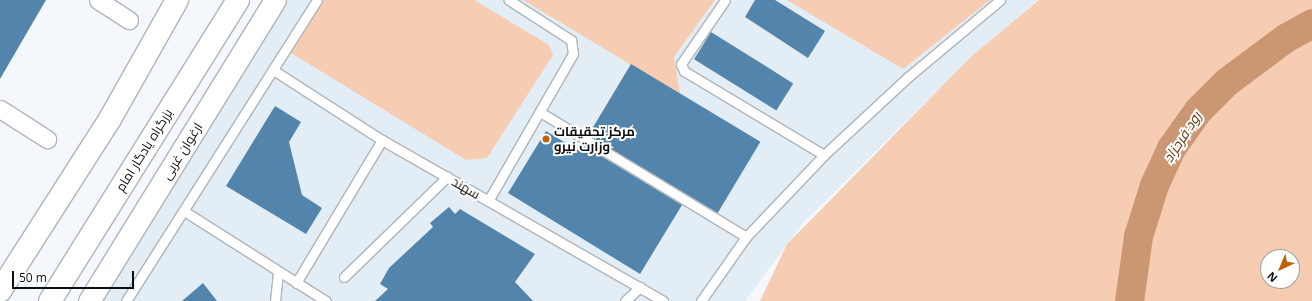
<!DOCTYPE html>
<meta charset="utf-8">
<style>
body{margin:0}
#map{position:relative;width:1312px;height:301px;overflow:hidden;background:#f4f8fc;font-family:"Open Sans",Cairo,sans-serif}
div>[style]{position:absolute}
.built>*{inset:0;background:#e3edf6}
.green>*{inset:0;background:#f6cdb2}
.river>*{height:29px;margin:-14.5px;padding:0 14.5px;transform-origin:14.5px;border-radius:14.5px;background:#cb9773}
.building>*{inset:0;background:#5385ac;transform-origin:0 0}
.roads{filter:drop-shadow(1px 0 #b0b4b7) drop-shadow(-1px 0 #b0b4b7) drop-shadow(0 1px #b0b4b7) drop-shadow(0 -1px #b0b4b7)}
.service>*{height:9px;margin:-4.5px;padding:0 4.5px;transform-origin:4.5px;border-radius:4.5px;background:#fff}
.minor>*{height:17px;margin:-8.5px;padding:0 8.5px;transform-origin:8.5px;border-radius:8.5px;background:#fff}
.tertiary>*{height:21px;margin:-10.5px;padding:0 10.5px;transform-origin:10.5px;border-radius:10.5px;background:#fff}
.trunk>*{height:22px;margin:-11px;padding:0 11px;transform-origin:11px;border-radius:11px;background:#fff}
.dots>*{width:11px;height:11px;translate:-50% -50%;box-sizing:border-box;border:2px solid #fff;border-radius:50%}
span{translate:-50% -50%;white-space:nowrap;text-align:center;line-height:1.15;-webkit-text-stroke:4px #fff;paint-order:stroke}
.poi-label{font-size:13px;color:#0d0e0f;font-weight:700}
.left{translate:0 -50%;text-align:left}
.street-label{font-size:13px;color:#0d0e0f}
.water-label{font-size:14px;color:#653408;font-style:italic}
.north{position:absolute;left:1260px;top:249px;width:40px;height:40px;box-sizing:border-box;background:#fff;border:1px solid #9e9f9f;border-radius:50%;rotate:224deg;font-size:11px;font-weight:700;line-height:16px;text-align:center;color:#0d0e0f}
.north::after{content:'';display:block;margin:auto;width:14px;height:18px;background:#bd6206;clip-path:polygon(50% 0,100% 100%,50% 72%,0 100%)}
.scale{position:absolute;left:12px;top:271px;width:122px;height:18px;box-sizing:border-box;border:2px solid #0d0e0f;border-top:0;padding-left:5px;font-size:12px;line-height:14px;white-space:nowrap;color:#0d0e0f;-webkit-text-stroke:3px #fff;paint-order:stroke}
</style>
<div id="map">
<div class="built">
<div style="clip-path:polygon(287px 0,1038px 0,978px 51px,804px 222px,745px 301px,103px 301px)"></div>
</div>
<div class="green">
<div style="clip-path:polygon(322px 0,474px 0,549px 45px,553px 55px,487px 158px,466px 160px,291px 53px)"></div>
<div style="clip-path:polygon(523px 0,715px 0,674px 57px,680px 94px)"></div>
<div style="clip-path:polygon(787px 0,990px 0,903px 69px)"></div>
<div style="clip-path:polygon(evenodd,1039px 0,1312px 0,1312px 301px,760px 301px,787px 244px,973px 55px,1039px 0,1268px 257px,1292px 257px,1292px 281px,1268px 281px,1268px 257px)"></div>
</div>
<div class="river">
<div style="left:1129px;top:301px;width:66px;rotate:-82.1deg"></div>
<div style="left:1138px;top:236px;width:53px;rotate:-72.6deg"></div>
<div style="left:1154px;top:185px;width:41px;rotate:-65.3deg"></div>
<div style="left:1171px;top:148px;width:47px;rotate:-54.6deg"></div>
<div style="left:1198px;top:110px;width:40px;rotate:-45deg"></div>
<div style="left:1226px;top:82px;width:74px;rotate:-36.7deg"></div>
<div style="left:1285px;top:38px;width:31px;rotate:-29deg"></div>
</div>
<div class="building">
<div style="clip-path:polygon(0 0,46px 0,0 79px)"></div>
<div style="clip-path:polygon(755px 0,775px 0,825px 31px,808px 58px,745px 17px)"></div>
<div style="left:711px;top:32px;width:97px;height:32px;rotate:32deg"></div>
<div style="left:631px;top:64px;width:151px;height:83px;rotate:31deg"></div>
<div style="clip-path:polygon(275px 106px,301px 122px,289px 142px,302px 195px,322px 208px,306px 234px,226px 186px)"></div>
<div style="clip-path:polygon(546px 131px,577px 150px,581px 144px,682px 205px,640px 274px,508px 193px)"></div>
<div style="clip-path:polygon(449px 207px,455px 214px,460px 209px,535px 254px,515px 282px,533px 301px,375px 301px,388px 289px,380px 284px,389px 268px,433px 227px,430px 223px)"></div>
<div style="clip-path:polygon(203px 283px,217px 301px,182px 301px)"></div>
</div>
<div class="roads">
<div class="service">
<div style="left:725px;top:0;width:78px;rotate:124.5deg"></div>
<div style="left:681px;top:64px;width:8px;rotate:67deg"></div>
<div style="left:684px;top:71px;width:163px;rotate:31deg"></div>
<div style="left:273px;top:70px;width:130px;rotate:32.7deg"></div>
<div style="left:382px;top:140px;width:324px;rotate:29.8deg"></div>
<div style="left:540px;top:112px;width:241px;rotate:31.2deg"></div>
<div style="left:488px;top:201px;width:170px;rotate:-60deg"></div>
<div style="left:573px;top:54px;width:14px;rotate:-98deg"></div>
<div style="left:571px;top:40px;width:74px;rotate:-147.2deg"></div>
<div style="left:184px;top:211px;width:168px;rotate:32.4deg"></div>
<div style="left:344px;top:277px;width:144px;rotate:-44.2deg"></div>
<div style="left:296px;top:283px;width:167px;rotate:-59deg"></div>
<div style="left:126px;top:301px;width:356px;rotate:-57.6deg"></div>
<div style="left:275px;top:301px;width:28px;rotate:-84deg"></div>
<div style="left:625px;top:301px;width:21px;rotate:-43deg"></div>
<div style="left:701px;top:301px;width:78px;rotate:-54.9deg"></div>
<div style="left:746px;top:237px;width:113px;rotate:-46.4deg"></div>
<div style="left:824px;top:155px;width:115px;rotate:-42.9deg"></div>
<div style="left:908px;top:77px;width:120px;rotate:-39.9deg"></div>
</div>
<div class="minor">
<div style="left:98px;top:0;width:37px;rotate:33deg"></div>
<div style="left:0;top:109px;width:56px;rotate:32.6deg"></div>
</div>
<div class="tertiary">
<div style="left:89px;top:301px;width:354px;rotate:-58.3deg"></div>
</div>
<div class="trunk">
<div style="left:0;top:291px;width:204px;rotate:-57.4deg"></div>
<div style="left:110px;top:119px;width:137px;rotate:-60.6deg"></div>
<div style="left:50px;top:301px;width:355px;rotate:-58deg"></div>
</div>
</div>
<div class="dots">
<div style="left:546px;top:139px;background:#bd6206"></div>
</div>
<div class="poi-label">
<span class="left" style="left:554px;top:139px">مرکز تحقیقات<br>وزارت نیرو</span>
</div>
<div class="street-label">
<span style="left:144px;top:150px;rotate:-58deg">بزرگراه یادگار امام</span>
<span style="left:182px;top:151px;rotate:-58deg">ارغوان غربی</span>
<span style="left:466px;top:188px;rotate:30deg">سهند</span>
</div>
<div class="water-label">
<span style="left:1182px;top:137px;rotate:-57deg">رود فرحزاد</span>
</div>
<div class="north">N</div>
<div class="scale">50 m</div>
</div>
